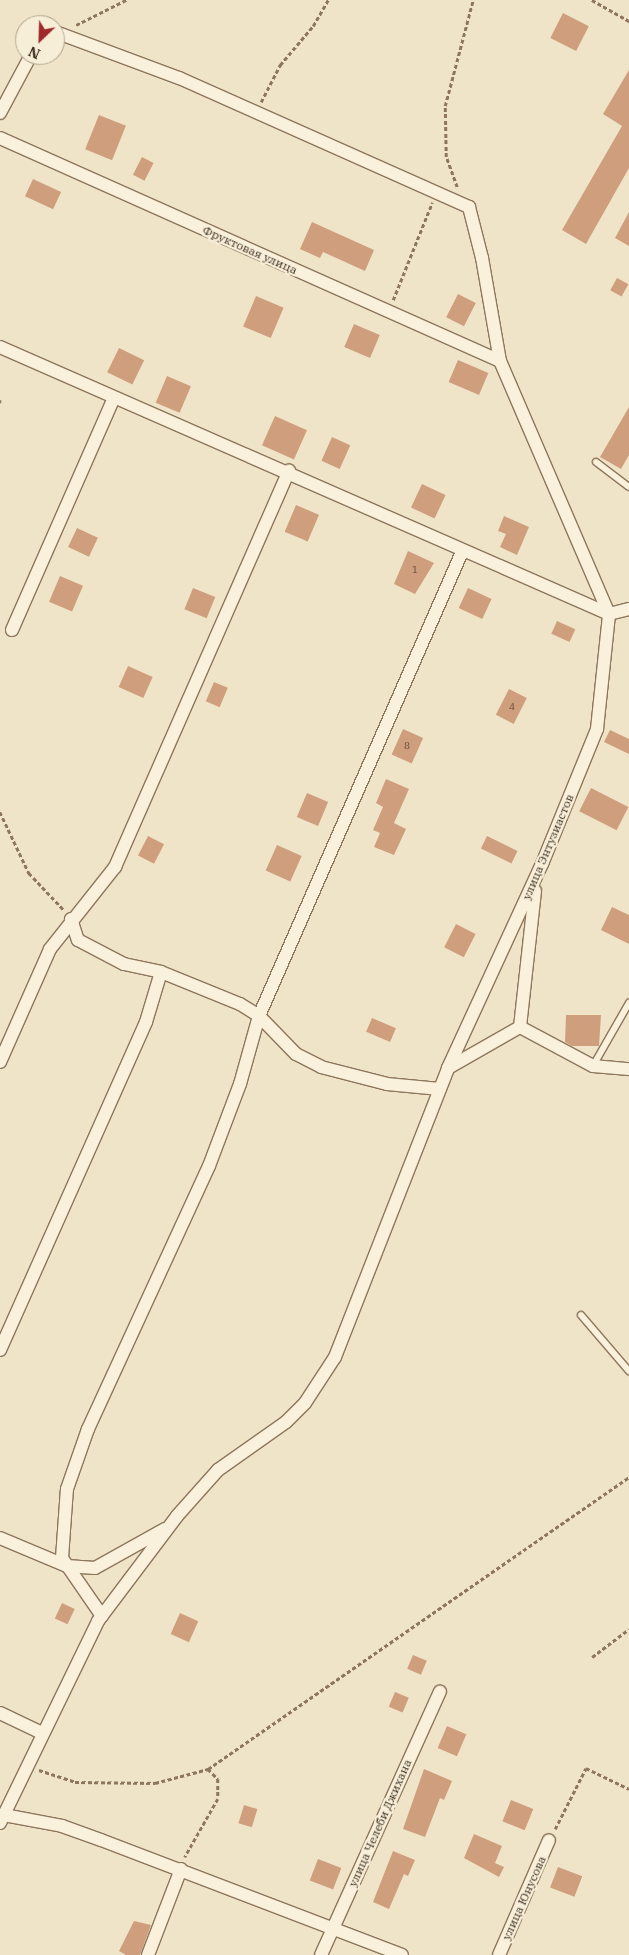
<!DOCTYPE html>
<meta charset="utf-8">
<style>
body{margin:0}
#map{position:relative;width:629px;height:1955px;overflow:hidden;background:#f0e4c8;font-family:"IBM Plex Serif",serif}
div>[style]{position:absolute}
.building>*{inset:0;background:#cf9f7d;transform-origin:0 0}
.path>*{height:2.5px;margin-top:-1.25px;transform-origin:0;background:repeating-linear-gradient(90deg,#8d765c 0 4px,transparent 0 6.5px)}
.roads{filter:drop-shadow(1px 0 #8d765c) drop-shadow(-1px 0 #8d765c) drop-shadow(0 1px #8d765c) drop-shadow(0 -1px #8d765c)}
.service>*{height:6px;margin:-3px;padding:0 3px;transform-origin:3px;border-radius:3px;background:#faf1dc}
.minor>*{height:12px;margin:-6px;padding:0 6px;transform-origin:6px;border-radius:6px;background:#faf1dc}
span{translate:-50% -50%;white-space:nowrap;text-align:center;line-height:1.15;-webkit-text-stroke:4.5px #f7eed8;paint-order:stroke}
.number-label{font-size:10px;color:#624a37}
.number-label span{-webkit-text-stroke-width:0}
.street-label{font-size:12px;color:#3d2e20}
.north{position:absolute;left:15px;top:15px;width:50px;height:50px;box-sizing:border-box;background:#f7eed8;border:1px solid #ada18e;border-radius:50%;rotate:204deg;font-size:14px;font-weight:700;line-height:20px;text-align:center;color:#3d2e20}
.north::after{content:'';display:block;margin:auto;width:18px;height:22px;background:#9e2a2b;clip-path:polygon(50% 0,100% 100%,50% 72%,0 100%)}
</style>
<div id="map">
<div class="building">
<div style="left:563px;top:13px;width:29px;height:28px;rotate:27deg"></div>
<div style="clip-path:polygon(629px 70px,629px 168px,586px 244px,562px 230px,622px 126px,603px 114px)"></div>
<div style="left:99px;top:115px;width:29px;height:37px;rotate:22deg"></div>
<div style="left:142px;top:157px;width:13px;height:20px;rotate:27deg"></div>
<div style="left:33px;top:179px;width:31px;height:19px;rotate:25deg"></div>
<div style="clip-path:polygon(629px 212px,629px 246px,615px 238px)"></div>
<div style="clip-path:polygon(312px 222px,374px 250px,365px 271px,323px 252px,320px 258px,300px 249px)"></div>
<div style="left:617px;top:278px;width:13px;height:14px;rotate:29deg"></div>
<div style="left:458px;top:294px;width:20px;height:26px;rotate:27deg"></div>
<div style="left:256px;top:296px;width:30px;height:33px;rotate:23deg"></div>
<div style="left:354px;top:324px;width:28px;height:25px;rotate:23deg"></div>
<div style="left:119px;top:348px;width:28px;height:27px;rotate:26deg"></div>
<div style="left:458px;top:360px;width:33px;height:24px;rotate:23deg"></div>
<div style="left:167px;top:376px;width:26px;height:29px;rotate:23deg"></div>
<div style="clip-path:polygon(629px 407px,629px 455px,621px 469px,600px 457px)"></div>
<div style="left:275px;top:416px;width:35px;height:32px;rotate:24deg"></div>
<div style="left:332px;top:437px;width:20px;height:26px;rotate:24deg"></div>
<div style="left:422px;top:484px;width:26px;height:26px;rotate:25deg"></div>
<div style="left:296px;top:505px;width:25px;height:29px;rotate:23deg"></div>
<div style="clip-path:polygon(504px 516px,529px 527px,517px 555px,500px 547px,506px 534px,498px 531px)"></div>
<div style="left:77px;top:528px;width:23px;height:21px;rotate:25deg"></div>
<div style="clip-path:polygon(408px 551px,434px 563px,415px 594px,394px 584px)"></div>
<div style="left:60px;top:576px;width:25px;height:28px;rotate:23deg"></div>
<div style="left:193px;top:588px;width:24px;height:23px;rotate:22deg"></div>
<div style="left:468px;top:588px;width:26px;height:22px;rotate:25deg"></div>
<div style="left:557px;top:621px;width:20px;height:14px;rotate:24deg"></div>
<div style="left:128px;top:666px;width:27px;height:23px;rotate:24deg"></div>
<div style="left:214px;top:682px;width:15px;height:21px;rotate:23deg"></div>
<div style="left:509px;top:689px;width:20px;height:29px;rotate:27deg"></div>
<div style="left:403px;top:729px;width:22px;height:28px;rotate:24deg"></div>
<div style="clip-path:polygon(610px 730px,629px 739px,629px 754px,604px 742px)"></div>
<div style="clip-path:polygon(386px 779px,409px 789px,394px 823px,406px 829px,394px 855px,374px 847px,380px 833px,373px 830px,383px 807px,376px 803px)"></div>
<div style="left:591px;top:788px;width:42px;height:26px;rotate:27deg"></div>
<div style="left:307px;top:793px;width:23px;height:26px;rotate:23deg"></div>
<div style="left:148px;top:836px;width:18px;height:22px;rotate:27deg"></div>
<div style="left:487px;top:836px;width:34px;height:14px;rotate:26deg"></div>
<div style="left:277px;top:845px;width:27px;height:28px;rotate:24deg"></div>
<div style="clip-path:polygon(612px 907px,629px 915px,629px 944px,601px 930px)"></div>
<div style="left:456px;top:924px;width:22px;height:26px;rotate:27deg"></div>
<div style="clip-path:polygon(566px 1015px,601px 1015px,599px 1046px,572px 1046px,565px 1042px)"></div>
<div style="left:372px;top:1018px;width:26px;height:15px;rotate:23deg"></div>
<div style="left:62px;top:1603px;width:14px;height:17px;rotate:25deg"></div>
<div style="left:180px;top:1613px;width:20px;height:23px;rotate:24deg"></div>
<div style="left:413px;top:1655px;width:15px;height:15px;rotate:23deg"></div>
<div style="left:395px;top:1692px;width:15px;height:16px;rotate:23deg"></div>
<div style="left:447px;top:1726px;width:21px;height:24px;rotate:23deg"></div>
<div style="clip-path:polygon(424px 1769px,452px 1781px,444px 1800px,440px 1798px,425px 1837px,403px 1829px)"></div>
<div style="left:511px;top:1800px;width:24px;height:23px;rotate:22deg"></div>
<div style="left:244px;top:1805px;width:14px;height:19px;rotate:17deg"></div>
<div style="clip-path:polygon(474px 1834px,502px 1846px,495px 1863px,504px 1867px,499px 1877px,464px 1858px)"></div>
<div style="clip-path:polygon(393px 1851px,415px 1860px,408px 1876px,404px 1874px,389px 1909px,373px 1902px)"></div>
<div style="left:318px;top:1859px;width:25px;height:23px;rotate:21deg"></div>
<div style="left:558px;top:1867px;width:26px;height:22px;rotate:21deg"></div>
<div style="clip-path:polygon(134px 1921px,151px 1925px,140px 1955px,126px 1955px,119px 1951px)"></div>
</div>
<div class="path">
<div style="left:592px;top:0;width:43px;rotate:29.6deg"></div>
<div style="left:76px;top:25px;width:56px;rotate:-26.6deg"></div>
<div style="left:261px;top:102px;width:42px;rotate:-62.8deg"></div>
<div style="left:280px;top:65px;width:51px;rotate:-49.8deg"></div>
<div style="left:313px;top:26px;width:30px;rotate:-60deg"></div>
<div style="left:457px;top:187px;width:32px;rotate:-110deg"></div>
<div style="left:446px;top:157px;width:51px;rotate:-91.1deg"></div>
<div style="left:445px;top:106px;width:110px;rotate:-75.2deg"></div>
<div style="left:393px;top:300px;width:105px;rotate:-68.1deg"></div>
<div style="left:0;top:400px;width:3px;rotate:90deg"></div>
<div style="left:0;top:812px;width:68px;rotate:64.6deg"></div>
<div style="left:29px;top:873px;width:51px;rotate:46.6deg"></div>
<div style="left:592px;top:1657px;width:46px;rotate:-37.1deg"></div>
<div style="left:208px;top:1769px;width:512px;rotate:-34.74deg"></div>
<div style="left:39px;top:1770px;width:38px;rotate:18deg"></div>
<div style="left:75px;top:1782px;width:80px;rotate:0.7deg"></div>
<div style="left:155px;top:1783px;width:55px;rotate:-14.8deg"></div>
<div style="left:208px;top:1769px;width:14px;rotate:45deg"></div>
<div style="left:218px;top:1779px;width:20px;rotate:90deg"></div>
<div style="left:218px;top:1799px;width:67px;rotate:119.6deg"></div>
<div style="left:555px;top:1829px;width:68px;rotate:-63.1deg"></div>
<div style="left:586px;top:1768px;width:48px;rotate:26deg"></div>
</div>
<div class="roads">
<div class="service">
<div style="left:596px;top:462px;width:41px;rotate:37.1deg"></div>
<div style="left:593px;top:1066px;width:73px;rotate:-60.3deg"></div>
<div style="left:581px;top:1315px;width:74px;rotate:49.4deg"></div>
</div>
<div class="minor">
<div style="left:0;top:113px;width:66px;rotate:-61.9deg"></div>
<div style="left:0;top:138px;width:547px;rotate:24.04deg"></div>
<div style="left:0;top:347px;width:665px;rotate:23.67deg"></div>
<div style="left:609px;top:614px;width:21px;rotate:-14deg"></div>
<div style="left:12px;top:630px;width:253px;rotate:-66.3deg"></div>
<div style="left:71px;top:919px;width:22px;rotate:72deg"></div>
<div style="left:78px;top:940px;width:52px;rotate:27.6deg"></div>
<div style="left:124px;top:964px;width:38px;rotate:12deg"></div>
<div style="left:161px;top:972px;width:85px;rotate:22.1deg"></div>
<div style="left:240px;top:1004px;width:22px;rotate:32deg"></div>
<div style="left:259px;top:1016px;width:53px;rotate:45.8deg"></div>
<div style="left:296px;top:1054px;width:28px;rotate:27deg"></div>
<div style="left:321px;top:1067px;width:68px;rotate:14.4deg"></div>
<div style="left:387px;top:1084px;width:53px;rotate:5.4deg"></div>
<div style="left:520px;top:1027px;width:137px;rotate:-83.7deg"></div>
<div style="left:0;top:1062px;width:124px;rotate:-66.1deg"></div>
<div style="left:50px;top:949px;width:105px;rotate:-51.6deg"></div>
<div style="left:115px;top:867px;width:433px;rotate:-66.3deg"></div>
<div style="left:448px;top:1068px;width:83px;rotate:-29.7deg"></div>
<div style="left:520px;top:1027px;width:83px;rotate:28.1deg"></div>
<div style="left:593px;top:1066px;width:36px;rotate:5deg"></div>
<div style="left:0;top:1350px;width:359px;rotate:-66deg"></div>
<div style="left:146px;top:1022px;width:52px;rotate:-73.3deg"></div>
<div style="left:0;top:1538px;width:73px;rotate:22.7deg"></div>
<div style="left:67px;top:1566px;width:28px;rotate:4deg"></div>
<div style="left:95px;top:1568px;width:80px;rotate:-29.1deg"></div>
<div style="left:102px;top:1616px;width:70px;rotate:-124.6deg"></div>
<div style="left:62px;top:1558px;width:69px;rotate:-85.9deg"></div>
<div style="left:67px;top:1489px;width:64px;rotate:-70.7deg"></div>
<div style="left:88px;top:1429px;width:289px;rotate:-65.3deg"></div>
<div style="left:209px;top:1166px;width:88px;rotate:-69.3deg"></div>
<div style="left:240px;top:1084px;width:71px;rotate:-74.4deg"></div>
<div style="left:259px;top:1016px;width:506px;rotate:-66.37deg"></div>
<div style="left:0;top:1713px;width:47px;rotate:25.5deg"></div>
<div style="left:4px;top:1815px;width:59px;rotate:10.7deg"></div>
<div style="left:62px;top:1826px;width:41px;rotate:19.7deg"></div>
<div style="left:101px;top:1840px;width:322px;rotate:20.9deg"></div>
<div style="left:0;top:1823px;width:225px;rotate:-64.1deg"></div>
<div style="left:98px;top:1621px;width:131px;rotate:-53deg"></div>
<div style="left:177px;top:1516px;width:62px;rotate:-48.3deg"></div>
<div style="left:218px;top:1470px;width:83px;rotate:-35.2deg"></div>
<div style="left:286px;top:1422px;width:27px;rotate:-45deg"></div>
<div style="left:305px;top:1403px;width:55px;rotate:-56.9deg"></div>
<div style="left:335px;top:1357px;width:310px;rotate:-68.6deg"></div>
<div style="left:448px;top:1068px;width:225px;rotate:-65.3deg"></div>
<div style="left:542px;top:864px;width:146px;rotate:-67.8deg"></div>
<div style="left:597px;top:729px;width:116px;rotate:-84deg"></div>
<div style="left:609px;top:614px;width:275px;rotate:-113.3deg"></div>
<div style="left:500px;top:361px;width:105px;rotate:-99.9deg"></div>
<div style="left:482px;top:258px;width:53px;rotate:-104.3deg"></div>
<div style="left:469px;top:207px;width:317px;rotate:-156deg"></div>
<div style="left:179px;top:78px;width:132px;rotate:-159.6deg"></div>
<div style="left:148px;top:1955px;width:92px;rotate:-69deg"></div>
<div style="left:321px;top:1955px;width:289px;rotate:-65.7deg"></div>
<div style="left:499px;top:1955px;width:125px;rotate:-66.5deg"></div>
</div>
</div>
<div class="number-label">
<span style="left:415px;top:570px">1</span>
<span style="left:512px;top:707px">4</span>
<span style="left:407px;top:746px">8</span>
</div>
<div class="street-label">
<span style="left:250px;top:250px;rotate:24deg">Фруктовая улица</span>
<span style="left:548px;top:847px;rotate:-67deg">улица Энтузиастов</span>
<span style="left:380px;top:1823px;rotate:-66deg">улица Челеби Джихана</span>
<span style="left:524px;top:1898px;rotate:-66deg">улица Юнусова</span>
</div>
<div class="north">N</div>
</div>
